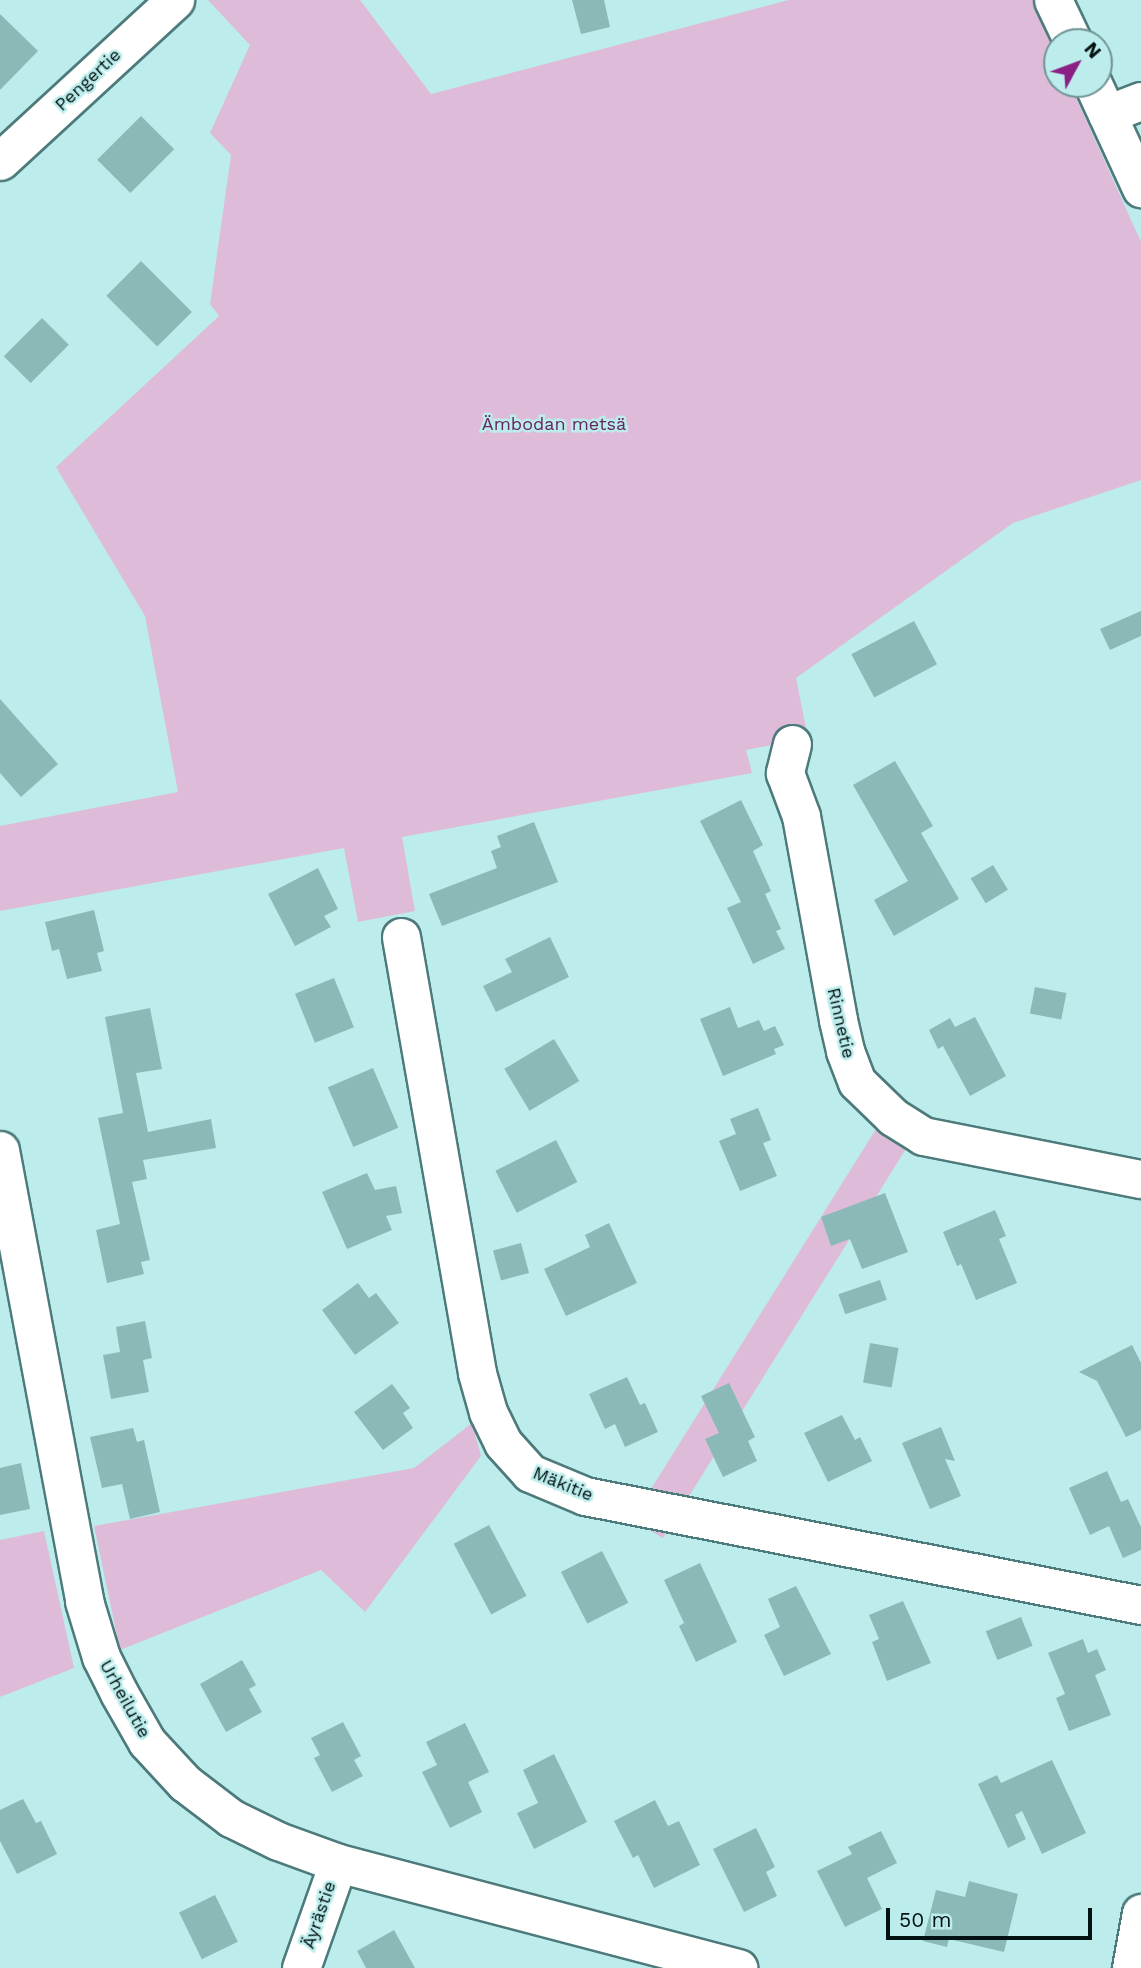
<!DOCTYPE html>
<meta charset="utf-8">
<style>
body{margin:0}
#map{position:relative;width:1141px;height:1968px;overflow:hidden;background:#bcedec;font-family:"Work Sans",sans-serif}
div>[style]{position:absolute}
.green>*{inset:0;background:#debcd9;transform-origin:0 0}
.building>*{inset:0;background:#8ab9b8;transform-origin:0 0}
.roads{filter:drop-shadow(2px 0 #4d7a7a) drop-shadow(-2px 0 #4d7a7a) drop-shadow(0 2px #4d7a7a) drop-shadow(0 -2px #4d7a7a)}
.minor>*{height:37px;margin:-18.5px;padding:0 18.5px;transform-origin:18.5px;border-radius:18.5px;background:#fff}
span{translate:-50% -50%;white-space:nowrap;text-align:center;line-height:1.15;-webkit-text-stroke:5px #bcedec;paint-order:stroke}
.street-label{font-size:18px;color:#021212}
.park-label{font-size:18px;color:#652760}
.north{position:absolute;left:1043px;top:28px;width:70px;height:70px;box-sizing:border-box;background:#bcedec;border:2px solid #729595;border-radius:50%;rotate:49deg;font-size:19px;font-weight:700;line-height:28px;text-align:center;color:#021212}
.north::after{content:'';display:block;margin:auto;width:24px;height:32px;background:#8b2084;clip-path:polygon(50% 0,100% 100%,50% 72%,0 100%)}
.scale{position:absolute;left:886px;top:1908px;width:206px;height:32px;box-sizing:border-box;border:4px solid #021212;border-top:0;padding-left:9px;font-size:21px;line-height:24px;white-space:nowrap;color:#021212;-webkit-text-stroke:5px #bcedec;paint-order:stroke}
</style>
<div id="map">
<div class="green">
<div style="clip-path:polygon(208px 0,360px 0,431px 94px,789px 0,1036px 0,1057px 51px,1057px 84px,1070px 84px,1141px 242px,1141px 480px,1013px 523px,796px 678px,808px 738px,746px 750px,752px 773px,402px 837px,415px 911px,358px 922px,344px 848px,0 911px,0 826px,178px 792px,145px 616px,56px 467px,219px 316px,210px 304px,231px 155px,210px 133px,250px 45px)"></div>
<div style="left:876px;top:1129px;width:36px;height:460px;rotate:32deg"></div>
<div style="clip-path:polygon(472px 1423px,481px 1456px,365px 1612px,321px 1570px,120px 1650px,94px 1526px,414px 1468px)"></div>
<div style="clip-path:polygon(44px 1531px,74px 1668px,0 1697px,0 1540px)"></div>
</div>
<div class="building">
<div style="clip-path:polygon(572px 0,604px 0,610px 27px,581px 34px)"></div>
<div style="clip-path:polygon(0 14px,38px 51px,0 90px)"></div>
<div style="left:141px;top:116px;width:47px;height:62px;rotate:45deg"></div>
<div style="left:141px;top:261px;width:72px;height:49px;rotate:45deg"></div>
<div style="left:42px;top:318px;width:38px;height:54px;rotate:45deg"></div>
<div style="clip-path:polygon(1141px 611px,1141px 636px,1110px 650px,1100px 629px)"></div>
<div style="left:914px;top:621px;width:49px;height:71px;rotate:62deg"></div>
<div style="clip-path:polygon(0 699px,58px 764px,21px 797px,0 773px)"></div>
<div style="clip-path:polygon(895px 761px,933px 826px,921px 833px,959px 899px,894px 936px,874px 900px,908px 881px,853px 785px)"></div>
<div style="clip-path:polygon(741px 800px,763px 845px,753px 851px,771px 891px,765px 894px,781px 929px,776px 931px,785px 949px,753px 964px,727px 908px,741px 902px,700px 821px)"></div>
<div style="clip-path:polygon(534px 822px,558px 882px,442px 926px,429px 894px,497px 868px,491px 851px,501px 847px,497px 836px)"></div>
<div style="left:993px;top:865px;width:29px;height:26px;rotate:59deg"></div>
<div style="clip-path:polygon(318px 868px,338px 909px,324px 916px,331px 927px,295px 946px,268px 894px)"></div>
<div style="clip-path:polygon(94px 910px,104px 951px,97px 953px,102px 971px,67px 979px,59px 949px,52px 951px,45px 922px)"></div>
<div style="clip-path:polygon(550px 937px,569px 977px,496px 1012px,483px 986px,512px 972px,505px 959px)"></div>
<div style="left:334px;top:978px;width:53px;height:42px;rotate:68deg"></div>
<div style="left:1035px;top:987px;width:32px;height:27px;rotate:11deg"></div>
<div style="clip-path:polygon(730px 1007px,738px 1028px,759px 1020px,764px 1031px,775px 1026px,784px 1045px,774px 1049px,776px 1054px,723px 1076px,700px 1019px)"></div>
<div style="clip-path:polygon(150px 1008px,162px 1069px,136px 1073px,148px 1132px,211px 1119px,216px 1148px,143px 1160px,147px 1179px,132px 1182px,150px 1260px,141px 1262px,144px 1274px,107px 1283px,96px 1230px,120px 1224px,98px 1118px,123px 1113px,105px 1017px)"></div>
<div style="clip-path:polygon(975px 1017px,1006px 1076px,970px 1096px,943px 1046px,938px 1049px,929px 1030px,950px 1018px,955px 1027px)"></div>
<div style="left:554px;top:1039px;width:49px;height:58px;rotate:59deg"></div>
<div style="left:373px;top:1068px;width:65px;height:49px;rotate:67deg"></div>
<div style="clip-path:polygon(758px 1108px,771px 1140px,763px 1143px,777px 1176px,740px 1191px,719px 1141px,736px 1134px,730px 1119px)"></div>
<div style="left:556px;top:1140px;width:47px;height:68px;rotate:63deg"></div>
<div style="clip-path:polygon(367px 1173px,375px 1190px,396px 1186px,402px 1213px,386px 1216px,392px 1230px,347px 1249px,322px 1192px)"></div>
<div style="clip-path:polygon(885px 1193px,908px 1252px,862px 1269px,850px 1239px,831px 1246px,821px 1217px)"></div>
<div style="clip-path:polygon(995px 1210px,1006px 1236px,999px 1239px,1017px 1283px,976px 1300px,961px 1264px,957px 1266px,943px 1232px)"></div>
<div style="clip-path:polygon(609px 1223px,637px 1283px,566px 1316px,544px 1269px,590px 1247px,585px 1235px)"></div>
<div style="left:521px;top:1243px;width:31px;height:29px;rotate:75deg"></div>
<div style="left:880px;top:1280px;width:21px;height:44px;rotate:71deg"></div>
<div style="clip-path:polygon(358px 1283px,369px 1298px,376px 1293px,399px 1323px,355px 1355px,322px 1310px)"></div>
<div style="clip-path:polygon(145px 1321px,152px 1358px,143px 1360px,149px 1392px,111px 1399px,103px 1355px,120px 1352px,116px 1327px)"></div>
<div style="left:870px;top:1343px;width:29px;height:40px;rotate:10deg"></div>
<div style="clip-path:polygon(1132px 1345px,1141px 1363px,1141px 1430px,1126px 1437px,1097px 1381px,1079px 1372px)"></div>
<div style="clip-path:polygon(627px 1377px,640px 1405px,645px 1403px,658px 1432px,625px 1447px,615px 1424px,605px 1429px,589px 1394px)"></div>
<div style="clip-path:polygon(729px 1383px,755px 1437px,748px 1441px,757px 1461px,723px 1477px,705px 1439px,719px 1433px,701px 1396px)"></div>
<div style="clip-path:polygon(392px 1384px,410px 1408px,403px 1413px,413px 1428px,383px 1450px,354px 1412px)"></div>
<div style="clip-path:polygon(842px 1415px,855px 1440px,860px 1437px,872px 1461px,828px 1482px,804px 1433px)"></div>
<div style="clip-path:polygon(941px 1427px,955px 1461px,945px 1459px,961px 1496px,930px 1509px,902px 1443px)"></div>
<div style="clip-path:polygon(133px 1428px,137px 1442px,144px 1440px,160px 1512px,130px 1519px,122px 1484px,102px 1488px,90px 1437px)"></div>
<div style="clip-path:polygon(21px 1463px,30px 1509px,0 1515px,0 1468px)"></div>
<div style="clip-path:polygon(1107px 1471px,1121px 1502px,1128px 1499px,1141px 1527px,1141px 1550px,1123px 1558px,1109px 1526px,1090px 1535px,1069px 1488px)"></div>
<div style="left:489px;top:1525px;width:80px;height:40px;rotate:62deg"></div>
<div style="left:602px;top:1551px;width:58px;height:46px;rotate:63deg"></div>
<div style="clip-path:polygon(700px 1563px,737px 1642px,696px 1662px,679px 1626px,684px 1623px,664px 1580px)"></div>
<div style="clip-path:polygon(796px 1586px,831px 1654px,784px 1676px,764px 1635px,780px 1627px,768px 1599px)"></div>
<div style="clip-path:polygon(903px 1601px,931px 1663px,887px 1681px,872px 1642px,879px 1639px,869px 1615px)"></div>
<div style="left:1021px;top:1617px;width:31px;height:38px;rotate:68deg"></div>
<div style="clip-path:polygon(1083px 1639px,1088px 1653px,1097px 1649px,1106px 1670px,1095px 1675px,1111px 1715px,1069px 1731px,1056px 1698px,1065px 1694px,1048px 1653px)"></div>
<div style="clip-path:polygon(242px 1660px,256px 1685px,249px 1689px,262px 1712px,226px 1732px,200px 1684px)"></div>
<div style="clip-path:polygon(343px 1722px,361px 1756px,354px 1760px,363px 1776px,332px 1792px,314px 1758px,320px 1755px,311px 1738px)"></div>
<div style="clip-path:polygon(465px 1723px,489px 1772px,468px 1782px,482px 1812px,450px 1828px,422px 1772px,437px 1765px,426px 1742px)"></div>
<div style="clip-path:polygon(554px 1754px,587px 1822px,534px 1849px,517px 1813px,538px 1803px,523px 1770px)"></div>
<div style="clip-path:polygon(1052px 1760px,1086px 1833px,1042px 1854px,1022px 1811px,1015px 1815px,1026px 1839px,1008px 1848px,978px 1784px,997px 1775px,1001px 1783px)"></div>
<div style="clip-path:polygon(23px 1799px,36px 1823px,41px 1821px,57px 1854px,17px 1874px,0 1841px,0 1810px)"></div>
<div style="clip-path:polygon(655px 1800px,668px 1826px,679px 1821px,700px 1865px,654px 1888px,638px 1855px,633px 1858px,614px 1821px)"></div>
<div style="clip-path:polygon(756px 1828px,775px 1867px,766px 1872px,777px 1896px,744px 1912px,713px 1849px)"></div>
<div style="clip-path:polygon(881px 1831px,897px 1863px,867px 1878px,882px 1909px,845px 1927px,817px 1871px,852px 1854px,848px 1847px)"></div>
<div style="clip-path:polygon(969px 1881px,1018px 1894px,1004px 1952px,949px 1939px,947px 1947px,923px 1941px,936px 1890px,965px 1897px)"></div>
<div style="left:215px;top:1895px;width:52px;height:40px;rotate:64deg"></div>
<div style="clip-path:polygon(394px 1930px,415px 1968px,366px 1968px,357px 1951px)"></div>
</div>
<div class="roads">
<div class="minor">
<div style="left:1053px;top:0;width:47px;rotate:64.5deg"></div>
<div style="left:1093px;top:84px;width:115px;rotate:65.2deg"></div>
<div style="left:1107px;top:114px;width:36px;rotate:-21deg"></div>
<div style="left:0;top:161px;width:238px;rotate:-42.6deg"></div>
<div style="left:792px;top:744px;width:30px;rotate:104deg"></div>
<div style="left:785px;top:773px;width:46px;rotate:69.6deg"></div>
<div style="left:801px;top:816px;width:207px;rotate:79.7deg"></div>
<div style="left:838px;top:1020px;width:32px;rotate:77deg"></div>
<div style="left:845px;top:1051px;width:33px;rotate:69deg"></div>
<div style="left:857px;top:1082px;width:50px;rotate:44.2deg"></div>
<div style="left:893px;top:1117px;width:36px;rotate:32deg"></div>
<div style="left:923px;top:1136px;width:222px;rotate:11.2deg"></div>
<div style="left:401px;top:937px;width:443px;rotate:80.1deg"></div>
<div style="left:477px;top:1373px;width:41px;rotate:74.2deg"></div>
<div style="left:488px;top:1412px;width:34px;rotate:64deg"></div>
<div style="left:503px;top:1443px;width:40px;rotate:48deg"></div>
<div style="left:530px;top:1473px;width:60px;rotate:22.7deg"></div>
<div style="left:585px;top:1496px;width:567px;rotate:11.09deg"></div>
<div style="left:0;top:1150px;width:459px;rotate:79.4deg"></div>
<div style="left:84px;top:1601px;width:59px;rotate:73.1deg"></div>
<div style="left:101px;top:1657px;width:40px;rotate:63.4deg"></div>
<div style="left:119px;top:1693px;width:56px;rotate:60.3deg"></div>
<div style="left:147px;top:1742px;width:56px;rotate:47.2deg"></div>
<div style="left:185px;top:1783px;width:58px;rotate:37.3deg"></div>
<div style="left:231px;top:1818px;width:52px;rotate:26.1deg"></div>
<div style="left:278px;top:1841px;width:64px;rotate:20.1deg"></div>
<div style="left:338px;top:1863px;width:414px;rotate:14.7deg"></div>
<div style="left:301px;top:1968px;width:111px;rotate:-70.6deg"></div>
<div style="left:1131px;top:1968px;width:56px;rotate:-79.7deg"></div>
</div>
</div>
<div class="street-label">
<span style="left:88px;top:80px;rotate:-43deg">Pengertie</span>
<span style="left:841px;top:1023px;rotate:77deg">Rinnetie</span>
<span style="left:563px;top:1484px;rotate:22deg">Mäkitie</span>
<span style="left:125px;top:1699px;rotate:61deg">Urheilutie</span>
<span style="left:319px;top:1915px;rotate:-71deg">Äyrästie</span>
</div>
<div class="park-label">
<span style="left:554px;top:424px">Ämbodan metsä</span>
</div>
<div class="north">N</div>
<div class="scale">50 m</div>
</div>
